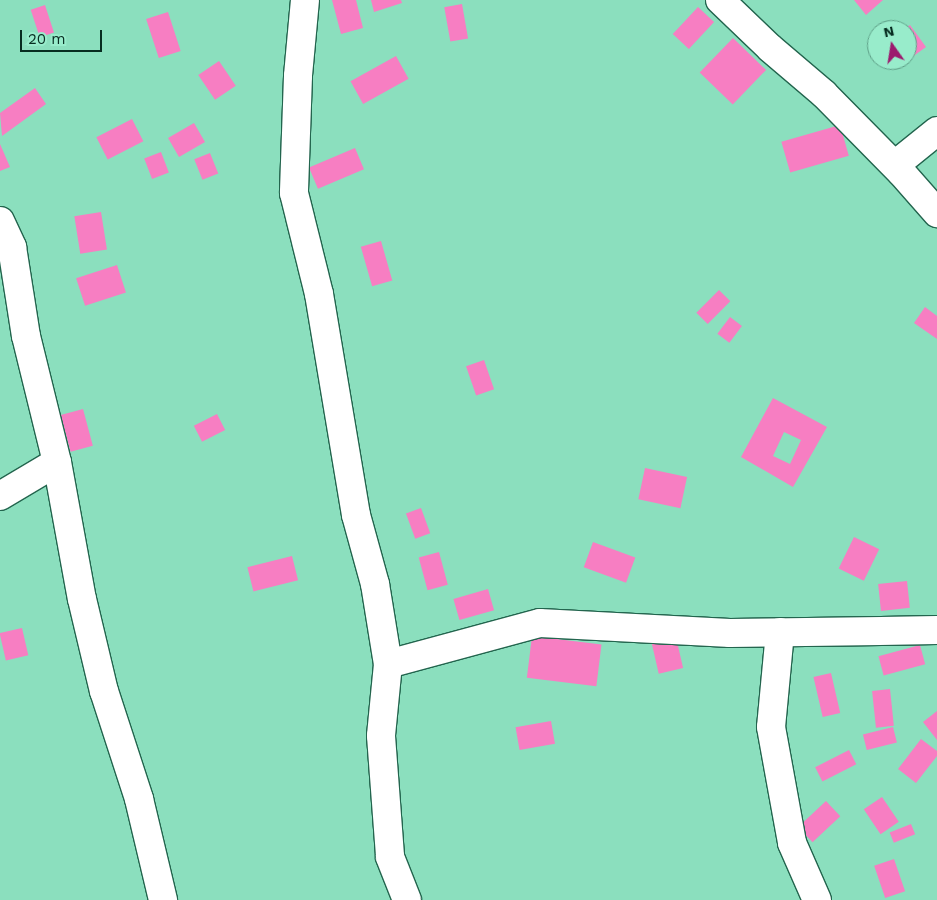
<!DOCTYPE html>
<style>
body{margin:0}
#map{position:relative;width:937px;height:900px;overflow:hidden;background:#8bdfbe;font-family:"Work Sans",sans-serif}
div>[style]{position:absolute}
.building>*{inset:0;background:#f77ec2;transform-origin:0 0}
.roads{filter:drop-shadow(1px 0 #23654e) drop-shadow(-1px 0 #23654e) drop-shadow(0 1px #23654e) drop-shadow(0 -1px #23654e)}
.minor>*{height:28px;margin:-14px;padding:0 14px;transform-origin:14px;border-radius:14px;background:#fff}
span{translate:-50% -50%;white-space:nowrap;text-align:center;line-height:1.15;-webkit-text-stroke:4px #98eccb;paint-order:stroke}
.north{position:absolute;left:867px;top:20px;width:50px;height:50px;box-sizing:border-box;background:#98eccb;border:1px solid #5e9f87;border-radius:50%;rotate:347deg;font-size:14px;font-weight:700;line-height:20px;text-align:center;color:#072c20}
.north::after{content:'';display:block;margin:auto;width:18px;height:22px;background:#9c1a6e;clip-path:polygon(50% 0,100% 100%,50% 72%,0 100%)}
.scale{position:absolute;left:20px;top:30px;width:82px;height:22px;box-sizing:border-box;border:2px solid #072c20;border-top:0;padding-left:6px;font-size:15px;line-height:18px;white-space:nowrap;color:#072c20;-webkit-text-stroke:4px #98eccb;paint-order:stroke}
</style>
<div id="map">
<div class="building">
<div style="clip-path:polygon(332px 0,356px 0,363px 28px,341px 34px)"></div>
<div style="clip-path:polygon(371px 0,401px 0,402px 3px,374px 12px)"></div>
<div style="clip-path:polygon(854px 0,883px 0,866px 15px)"></div>
<div style="left:462px;top:4px;width:35px;height:18px;rotate:80deg"></div>
<div style="left:45px;top:5px;width:29px;height:15px;rotate:72deg"></div>
<div style="left:698px;top:7px;width:22px;height:37px;rotate:43deg"></div>
<div style="left:168px;top:12px;width:41px;height:23px;rotate:72deg"></div>
<div style="clip-path:polygon(910px 25px,926px 47px,901px 65px,898px 60px,907px 60px,907px 30px,903px 30px)"></div>
<div style="left:733px;top:38px;width:46px;height:48px;rotate:44deg"></div>
<div style="left:396px;top:56px;width:26px;height:52px;rotate:61deg"></div>
<div style="left:219px;top:61px;width:30px;height:25px;rotate:56deg"></div>
<div style="clip-path:polygon(35px 88px,46px 104px,2px 136px,0 113px)"></div>
<div style="left:132px;top:119px;width:25px;height:40px;rotate:63deg"></div>
<div style="left:194px;top:123px;width:22px;height:30px;rotate:60deg"></div>
<div style="left:840px;top:125px;width:32px;height:61px;rotate:74deg"></div>
<div style="clip-path:polygon(0 144px,10px 167px,0 171px)"></div>
<div style="left:355px;top:148px;width:23px;height:50px;rotate:67deg"></div>
<div style="left:161px;top:152px;width:22px;height:18px;rotate:69deg"></div>
<div style="left:210px;top:153px;width:22px;height:17px;rotate:68deg"></div>
<div style="left:101px;top:212px;width:38px;height:27px;rotate:81deg"></div>
<div style="left:381px;top:241px;width:41px;height:21px;rotate:74deg"></div>
<div style="left:117px;top:265px;width:29px;height:43px;rotate:72deg"></div>
<div style="left:719px;top:290px;width:16px;height:32px;rotate:45deg"></div>
<div style="clip-path:polygon(925px 307px,937px 316px,937px 339px,914px 323px)"></div>
<div style="left:730px;top:317px;width:15px;height:21px;rotate:37deg"></div>
<div style="left:484px;top:360px;width:31px;height:19px;rotate:71deg"></div>
<div style="clip-path:polygon(evenodd,773px 398px,827px 427px,793px 487px,741px 457px,773px 398px,784px 432px,801px 440px,790px 464px,773px 456px,784px 432px)"></div>
<div style="left:83px;top:409px;width:38px;height:23px;rotate:75deg"></div>
<div style="left:217px;top:414px;width:18px;height:26px;rotate:63deg"></div>
<div style="left:645px;top:468px;width:43px;height:32px;rotate:12deg"></div>
<div style="left:421px;top:508px;width:27px;height:16px;rotate:70deg"></div>
<div style="left:854px;top:537px;width:28px;height:35px;rotate:26deg"></div>
<div style="left:593px;top:542px;width:45px;height:27px;rotate:20deg"></div>
<div style="left:439px;top:552px;width:34px;height:21px;rotate:75deg"></div>
<div style="left:292px;top:556px;width:25px;height:46px;rotate:76deg"></div>
<div style="left:907px;top:581px;width:27px;height:29px;rotate:84deg"></div>
<div style="left:488px;top:589px;width:22px;height:36px;rotate:74deg"></div>
<div style="left:22px;top:628px;width:28px;height:23px;rotate:77deg"></div>
<div style="left:675px;top:633px;width:36px;height:25px;rotate:77deg"></div>
<div style="left:532px;top:636px;width:70px;height:42px;rotate:7deg"></div>
<div style="left:920px;top:645px;width:20px;height:43px;rotate:75deg"></div>
<div style="left:831px;top:673px;width:41px;height:18px;rotate:77deg"></div>
<div style="left:890px;top:689px;width:37px;height:18px;rotate:84deg"></div>
<div style="clip-path:polygon(937px 711px,937px 740px,923px 722px)"></div>
<div style="left:551px;top:721px;width:23px;height:36px;rotate:80deg"></div>
<div style="left:893px;top:727px;width:16px;height:31px;rotate:76deg"></div>
<div style="clip-path:polygon(921px 739px,937px 751px,937px 756px,916px 783px,898px 769px)"></div>
<div style="left:849px;top:750px;width:16px;height:38px;rotate:63deg"></div>
<div style="left:882px;top:797px;width:30px;height:22px;rotate:56deg"></div>
<div style="left:826px;top:801px;width:21px;height:38px;rotate:47deg"></div>
<div style="left:911px;top:824px;width:11px;height:23px;rotate:68deg"></div>
<div style="left:894px;top:859px;width:34px;height:21px;rotate:71deg"></div>
</div>
<div class="roads">
<div class="minor">
<div style="left:305px;top:0;width:76px;rotate:95.3deg"></div>
<div style="left:298px;top:76px;width:117px;rotate:92deg"></div>
<div style="left:294px;top:193px;width:104px;rotate:76.1deg"></div>
<div style="left:319px;top:294px;width:224px;rotate:80.5deg"></div>
<div style="left:356px;top:515px;width:72px;rotate:74.6deg"></div>
<div style="left:375px;top:584px;width:81px;rotate:80.8deg"></div>
<div style="left:388px;top:664px;width:72px;rotate:95.6deg"></div>
<div style="left:381px;top:736px;width:121px;rotate:85.7deg"></div>
<div style="left:390px;top:857px;width:46px;rotate:68.4deg"></div>
<div style="left:720px;top:0;width:69px;rotate:43.8deg"></div>
<div style="left:770px;top:48px;width:71px;rotate:40.4deg"></div>
<div style="left:824px;top:94px;width:110px;rotate:45.4deg"></div>
<div style="left:901px;top:172px;width:55px;rotate:48.7deg"></div>
<div style="left:895px;top:165px;width:54px;rotate:-39deg"></div>
<div style="left:0;top:221px;width:29px;rotate:65deg"></div>
<div style="left:12px;top:247px;width:90px;rotate:81.1deg"></div>
<div style="left:26px;top:336px;width:130px;rotate:76.2deg"></div>
<div style="left:57px;top:462px;width:139px;rotate:79.7deg"></div>
<div style="left:82px;top:599px;width:95px;rotate:76.6deg"></div>
<div style="left:104px;top:691px;width:114px;rotate:72deg"></div>
<div style="left:139px;top:799px;width:104px;rotate:76.6deg"></div>
<div style="left:0;top:496px;width:66px;rotate:-30.8deg"></div>
<div style="left:780px;top:632px;width:95px;rotate:95.4deg"></div>
<div style="left:771px;top:727px;width:118px;rotate:79.7deg"></div>
<div style="left:792px;top:843px;width:62px;rotate:66.3deg"></div>
<div style="left:388px;top:664px;width:157px;rotate:-15.1deg"></div>
<div style="left:540px;top:623px;width:190px;rotate:3deg"></div>
<div style="left:730px;top:633px;width:207px;rotate:-0.8deg"></div>
</div>
</div>
<div class="north">N</div>
<div class="scale">20 m</div>
</div>
